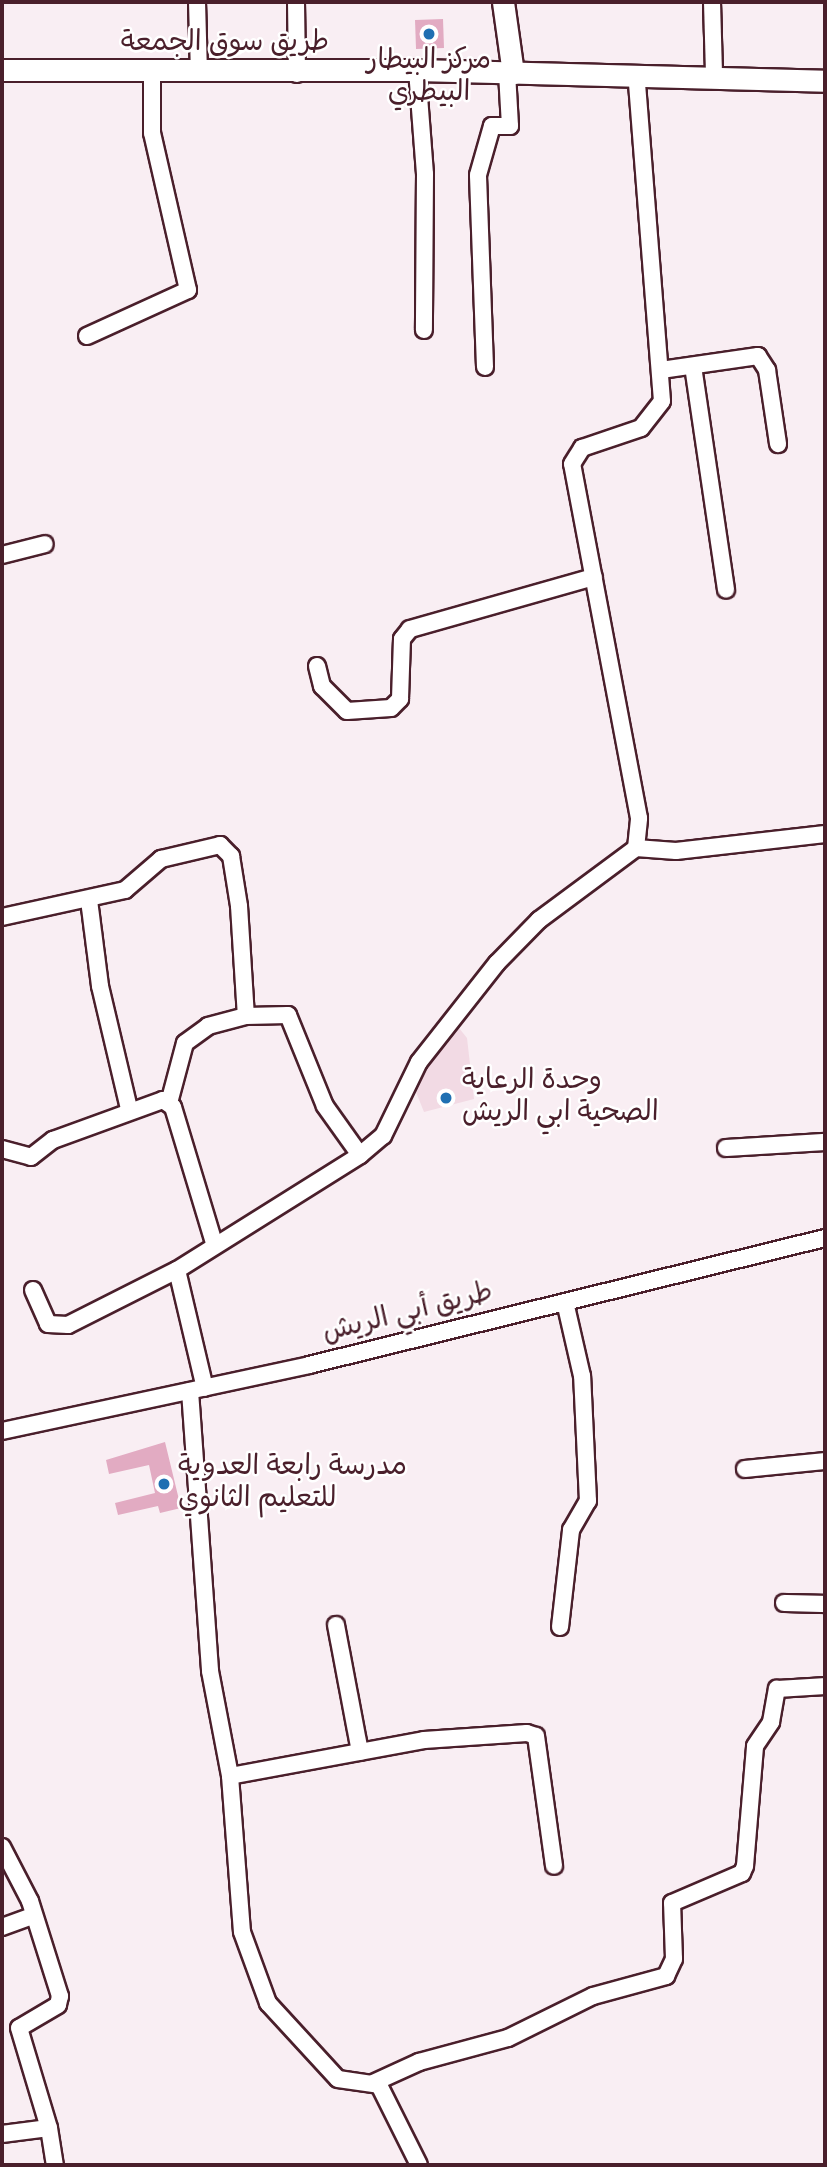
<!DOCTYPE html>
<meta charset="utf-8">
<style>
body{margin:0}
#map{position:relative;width:827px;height:2167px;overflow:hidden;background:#f9eef3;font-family:"Indie Flower","Playpen Sans Arabic",sans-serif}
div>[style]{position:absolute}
.built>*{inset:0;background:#f2dae4}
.building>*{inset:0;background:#e2abc2;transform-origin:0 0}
.roads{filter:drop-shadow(2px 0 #4a1f2b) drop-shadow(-2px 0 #4a1f2b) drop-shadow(0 2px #4a1f2b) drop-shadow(0 -2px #4a1f2b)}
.minor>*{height:16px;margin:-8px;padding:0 8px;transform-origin:8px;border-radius:8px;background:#fff}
.major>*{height:21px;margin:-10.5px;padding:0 10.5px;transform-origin:10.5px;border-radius:10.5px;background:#fff}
.dots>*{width:19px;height:19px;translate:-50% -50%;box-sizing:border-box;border:4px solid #fff;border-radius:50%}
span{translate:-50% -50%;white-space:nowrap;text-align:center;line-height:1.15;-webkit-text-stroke:5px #fff;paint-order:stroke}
.street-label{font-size:28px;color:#4a1f2b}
.poi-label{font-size:28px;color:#4a1f2b}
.left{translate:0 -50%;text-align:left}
.frame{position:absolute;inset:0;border:4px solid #4a1f2b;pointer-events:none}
</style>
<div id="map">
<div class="built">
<div style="clip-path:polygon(455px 1023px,467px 1038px,474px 1099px,424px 1112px,414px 1087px)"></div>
</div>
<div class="building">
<div style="left:443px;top:19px;width:29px;height:28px;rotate:88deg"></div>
<div style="clip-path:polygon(165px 1442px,181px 1508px,160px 1513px,158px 1506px,118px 1515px,115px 1503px,155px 1493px,149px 1465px,109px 1474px,106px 1460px)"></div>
</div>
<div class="roads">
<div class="minor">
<div style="left:197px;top:2px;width:71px;rotate:88.4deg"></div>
<div style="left:296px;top:2px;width:72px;rotate:89.2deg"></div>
<div style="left:712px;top:2px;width:73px;rotate:88.4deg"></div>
<div style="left:417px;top:70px;width:104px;rotate:85.6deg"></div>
<div style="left:425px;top:174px;width:156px;rotate:90.4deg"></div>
<div style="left:87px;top:336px;width:111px;rotate:-24.5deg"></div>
<div style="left:188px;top:290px;width:161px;rotate:-102.9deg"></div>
<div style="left:152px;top:133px;width:60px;rotate:-90deg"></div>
<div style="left:693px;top:366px;width:226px;rotate:81.6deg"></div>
<div style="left:485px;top:367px;width:192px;rotate:-92.1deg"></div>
<div style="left:478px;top:175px;width:51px;rotate:-74.1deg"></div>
<div style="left:492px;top:126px;width:18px"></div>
<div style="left:510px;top:126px;width:53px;rotate:-93.2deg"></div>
<div style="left:661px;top:370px;width:98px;rotate:-8.2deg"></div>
<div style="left:758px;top:356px;width:17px;rotate:57deg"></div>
<div style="left:767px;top:370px;width:75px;rotate:81.5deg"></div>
<div style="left:2px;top:555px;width:44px;rotate:-14.3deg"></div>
<div style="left:317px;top:666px;width:21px;rotate:76deg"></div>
<div style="left:322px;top:686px;width:35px;rotate:45deg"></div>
<div style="left:347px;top:711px;width:44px;rotate:-3.9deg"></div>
<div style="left:391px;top:708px;width:13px;rotate:-45deg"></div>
<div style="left:400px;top:699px;width:60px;rotate:-88.1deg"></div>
<div style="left:402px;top:639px;width:13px;rotate:-51deg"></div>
<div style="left:410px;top:629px;width:191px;rotate:-15.8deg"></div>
<div style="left:636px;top:848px;width:40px;rotate:4.3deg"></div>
<div style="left:676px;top:851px;width:150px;rotate:-6.5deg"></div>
<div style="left:89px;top:900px;width:87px;rotate:82.7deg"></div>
<div style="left:100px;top:986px;width:126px;rotate:76.7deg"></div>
<div style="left:2px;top:917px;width:126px;rotate:-12.4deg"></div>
<div style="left:125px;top:890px;width:48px;rotate:-40.7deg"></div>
<div style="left:161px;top:859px;width:61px;rotate:-13.3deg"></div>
<div style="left:220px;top:845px;width:16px;rotate:45deg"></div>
<div style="left:231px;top:856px;width:51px;rotate:80.9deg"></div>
<div style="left:239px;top:906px;width:110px;rotate:86.4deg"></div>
<div style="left:169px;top:1103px;width:62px;rotate:-75.1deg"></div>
<div style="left:185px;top:1043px;width:29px;rotate:-36deg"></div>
<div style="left:208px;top:1026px;width:39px;rotate:-15deg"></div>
<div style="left:246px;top:1016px;width:42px;rotate:-1.4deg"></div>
<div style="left:288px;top:1015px;width:98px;rotate:67.9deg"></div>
<div style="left:325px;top:1106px;width:60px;rotate:54.5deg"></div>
<div style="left:726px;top:1148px;width:99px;rotate:-3.5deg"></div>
<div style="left:2px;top:1149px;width:30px;rotate:15deg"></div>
<div style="left:31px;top:1157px;width:28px;rotate:-38deg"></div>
<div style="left:53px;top:1140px;width:117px;rotate:-20deg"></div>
<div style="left:163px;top:1100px;width:12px;rotate:35deg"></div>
<div style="left:173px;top:1107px;width:142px;rotate:73.2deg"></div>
<div style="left:177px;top:1270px;width:121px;rotate:76.7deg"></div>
<div style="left:33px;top:1290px;width:37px;rotate:66deg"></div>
<div style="left:48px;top:1324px;width:20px;rotate:3deg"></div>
<div style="left:68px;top:1325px;width:122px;rotate:-26.8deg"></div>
<div style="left:177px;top:1270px;width:216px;rotate:-32.1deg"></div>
<div style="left:360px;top:1155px;width:30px;rotate:-40deg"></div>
<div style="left:383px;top:1136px;width:82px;rotate:-64.1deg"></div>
<div style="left:419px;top:1062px;width:126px;rotate:-51.8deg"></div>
<div style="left:497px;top:963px;width:60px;rotate:-45.7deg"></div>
<div style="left:539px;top:920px;width:121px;rotate:-36.6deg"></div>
<div style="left:636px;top:848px;width:30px;rotate:-84deg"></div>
<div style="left:639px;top:818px;width:360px;rotate:-100.7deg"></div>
<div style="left:572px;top:464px;width:19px;rotate:-58deg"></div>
<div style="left:582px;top:448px;width:62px;rotate:-18.7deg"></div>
<div style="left:641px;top:428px;width:34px;rotate:-52deg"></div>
<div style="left:662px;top:401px;width:328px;rotate:-94.5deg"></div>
<div style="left:190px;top:1391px;width:281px;rotate:85.9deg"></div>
<div style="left:210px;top:1671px;width:107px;rotate:79.2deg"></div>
<div style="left:230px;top:1776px;width:156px;rotate:85.6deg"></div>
<div style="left:242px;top:1932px;width:76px;rotate:69.9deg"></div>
<div style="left:268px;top:2003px;width:103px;rotate:47.4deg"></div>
<div style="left:338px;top:2079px;width:41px;rotate:8.3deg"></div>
<div style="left:379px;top:2085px;width:89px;rotate:63.4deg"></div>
<div style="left:2px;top:1431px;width:314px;rotate:-12.1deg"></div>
<div style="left:309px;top:1365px;width:531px;rotate:-13.83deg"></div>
<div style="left:745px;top:1469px;width:80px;rotate:-5.7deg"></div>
<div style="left:784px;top:1603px;width:41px;rotate:1.4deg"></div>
<div style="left:336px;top:1625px;width:129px;rotate:79.3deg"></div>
<div style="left:560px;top:1627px;width:98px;rotate:-83.5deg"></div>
<div style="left:571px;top:1530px;width:34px;rotate:-60deg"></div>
<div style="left:588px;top:1501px;width:125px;rotate:-92.7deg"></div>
<div style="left:582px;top:1376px;width:76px;rotate:-102.9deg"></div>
<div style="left:230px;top:1776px;width:197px;rotate:-10.5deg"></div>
<div style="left:424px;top:1740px;width:103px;rotate:-3.9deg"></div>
<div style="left:527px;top:1733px;width:9px;rotate:18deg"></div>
<div style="left:536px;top:1736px;width:131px;rotate:82.1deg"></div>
<div style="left:2px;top:1847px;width:61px;rotate:62.6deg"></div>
<div style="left:30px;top:1901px;width:100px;rotate:72.5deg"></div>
<div style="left:60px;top:1996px;width:9px;rotate:103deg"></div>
<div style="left:58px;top:2005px;width:45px;rotate:149.5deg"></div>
<div style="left:19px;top:2028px;width:104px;rotate:73.3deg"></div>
<div style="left:2px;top:1927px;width:33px;rotate:-20deg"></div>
<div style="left:373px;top:2083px;width:51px;rotate:-24.5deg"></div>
<div style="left:419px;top:2062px;width:92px;rotate:-15.1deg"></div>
<div style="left:508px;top:2038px;width:95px;rotate:-26.3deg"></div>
<div style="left:593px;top:1996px;width:76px;rotate:-15.3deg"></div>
<div style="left:666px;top:1976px;width:19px;rotate:-65deg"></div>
<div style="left:674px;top:1959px;width:56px;rotate:-92deg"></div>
<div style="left:672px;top:1903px;width:76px;rotate:-23.2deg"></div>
<div style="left:742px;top:1873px;width:8px;rotate:-67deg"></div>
<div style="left:745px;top:1866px;width:120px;rotate:-85.2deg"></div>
<div style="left:755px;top:1746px;width:29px;rotate:-56deg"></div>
<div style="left:771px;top:1722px;width:34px;rotate:-80deg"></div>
<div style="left:777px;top:1689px;width:48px;rotate:-3.6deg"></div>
<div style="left:2px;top:2134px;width:47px;rotate:-7.3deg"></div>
<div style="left:49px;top:2128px;width:37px;rotate:81deg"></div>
</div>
<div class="major">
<div style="left:503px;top:2px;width:72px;rotate:82deg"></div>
<div style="left:2px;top:70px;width:415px"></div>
<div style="left:417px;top:70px;width:408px;rotate:1.5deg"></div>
</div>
</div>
<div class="dots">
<div style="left:429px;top:34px;background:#1f6fb2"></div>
<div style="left:446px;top:1098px;background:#1f6fb2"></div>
<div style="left:164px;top:1484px;background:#1f6fb2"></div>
</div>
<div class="street-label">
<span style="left:225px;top:44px">طريق سوق الجمعة</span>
<span style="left:408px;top:1314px;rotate:-14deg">طريق أبي الريش</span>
</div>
<div class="poi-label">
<span style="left:429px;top:78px">مركز البيطار<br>البيطري</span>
<span class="left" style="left:462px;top:1098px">وحدة الرعاية<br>الصحية ابي الريش</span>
<span class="left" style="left:178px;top:1484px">مدرسة رابعة العدوية<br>للتعليم الثانوي</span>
</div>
<div class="frame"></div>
</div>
